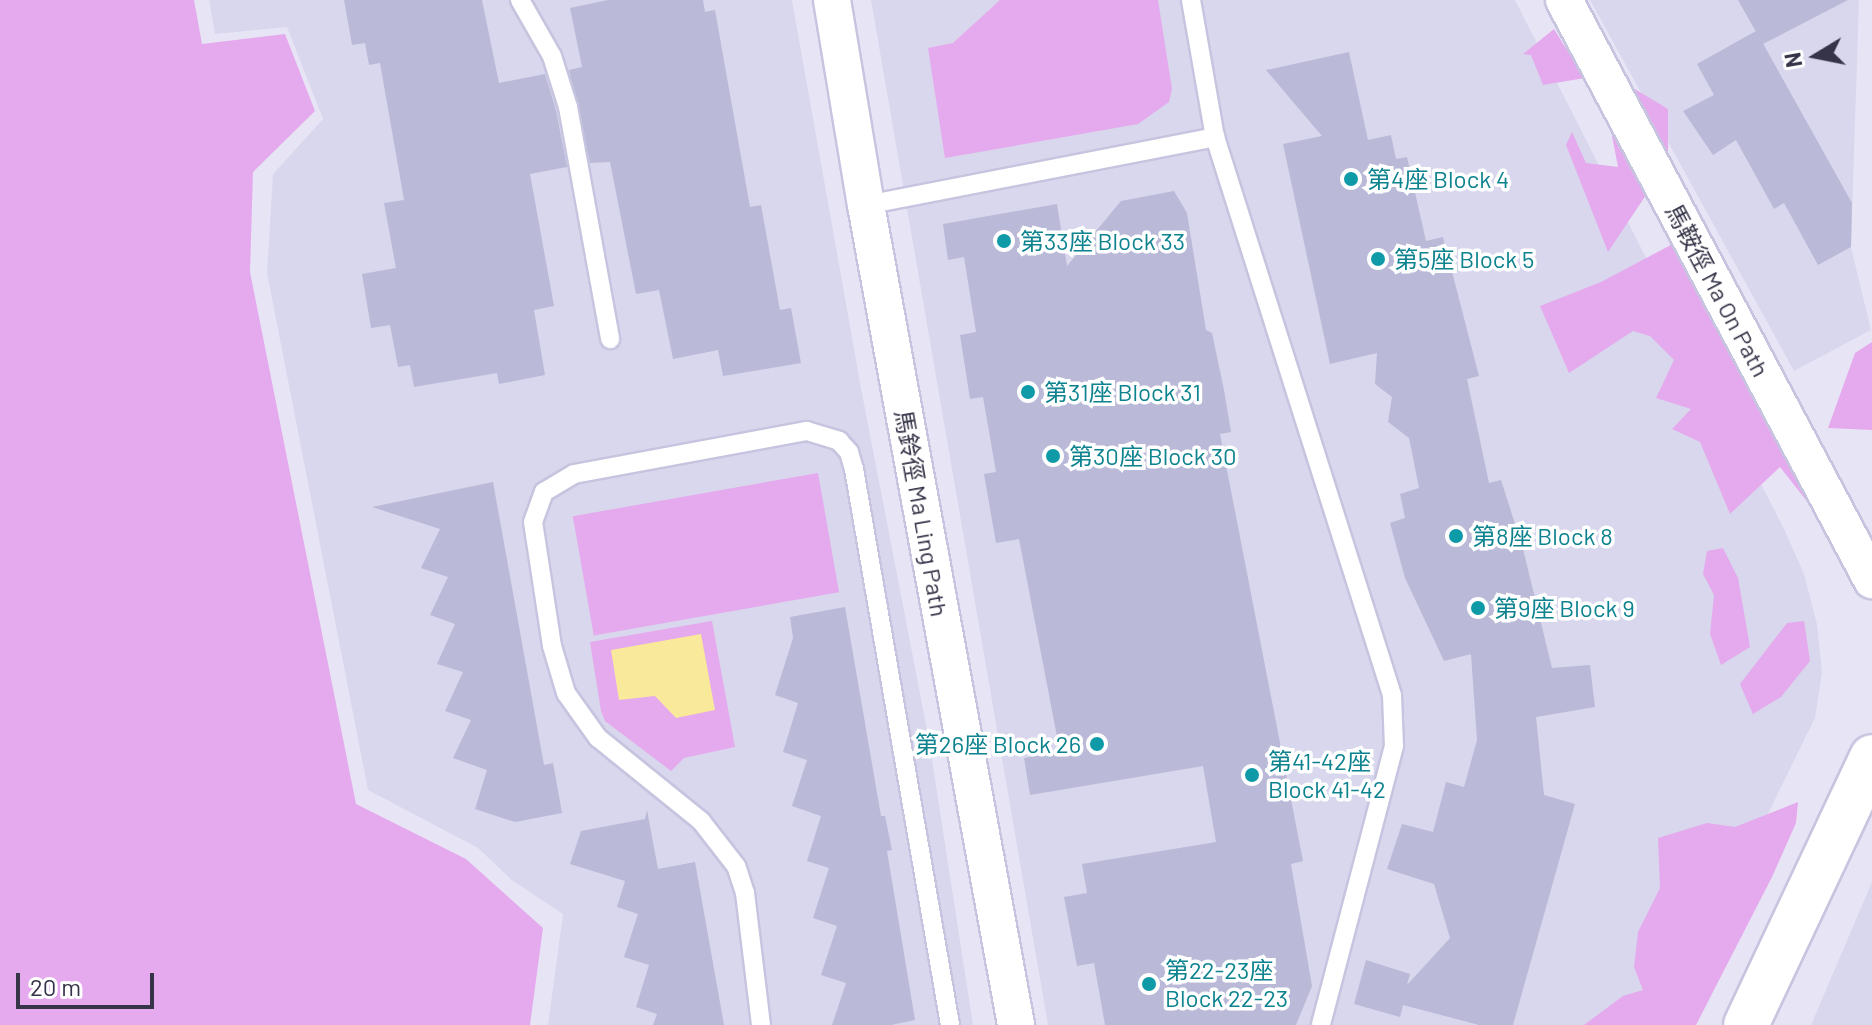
<!DOCTYPE html>
<meta charset="utf-8">
<style>
body{margin:0}
#map{position:relative;width:1872px;height:1025px;overflow:hidden;background:#e7e5f5;font-family:Barlow,"Noto Sans TC",sans-serif}
div>[style]{position:absolute}
.residential>*{inset:0;background:#d9d7ed}
.green>*{inset:0;background:#e5a9ed;transform-origin:0 0}
.water>*{inset:0;background:#f8e99b}
.building>*{inset:0;background:#bab9d7}
.roads{filter:drop-shadow(2px 0 #c6c4df) drop-shadow(-2px 0 #c6c4df) drop-shadow(0 2px #c6c4df) drop-shadow(0 -2px #c6c4df)}
.service>*{height:18px;margin:-9px;padding:0 9px;transform-origin:9px;border-radius:9px;background:#fff}
.minor>*{height:36px;margin:-18px;padding:0 18px;transform-origin:18px;border-radius:18px;background:#fff}
.tertiary>*{height:44px;margin:-22px;padding:0 22px;transform-origin:22px;border-radius:22px;background:#fff}
.dots>*{width:22px;height:22px;translate:-50% -50%;box-sizing:border-box;border:4px solid #fff;border-radius:50%}
span{translate:-50% -50%;white-space:nowrap;text-align:center;line-height:1.15;-webkit-text-stroke:7px #fff;paint-order:stroke}
.culture-label{font-size:24px;color:#0d838f}
.left{translate:0 -50%;text-align:left}
.right{translate:-100% -50%;text-align:right}
.street-label{font-size:24px;color:#353448}
.north{position:absolute;left:1776px;top:16px;width:80px;height:80px;-webkit-text-stroke:6px #fff;paint-order:stroke;rotate:260deg;font-size:22px;font-weight:700;line-height:32px;text-align:center;color:#353448}
.north::after{content:'';display:block;margin:auto;width:28px;height:36px;background:#353448;clip-path:polygon(50% 0,100% 100%,50% 72%,0 100%)}
.scale{position:absolute;left:16px;top:973px;width:138px;height:36px;box-sizing:border-box;border:4px solid #353448;border-top:0;padding-left:10px;font-size:24px;line-height:28px;white-space:nowrap;color:#353448;-webkit-text-stroke:6px #fff;paint-order:stroke}
</style>
<div id="map">
<div class="residential">
<div style="clip-path:polygon(209px 0,792px 0,861px 388px,929px 740px,973px 1025px,548px 1025px,563px 914px,513px 881px,478px 848px,368px 790px,267px 273px,273px 174px,323px 119px,287px 27px,215px 34px)"></div>
<div style="clip-path:polygon(871px 0,1515px 0,1785px 531px,1804px 574px,1817px 624px,1822px 672px,1815px 718px,1664px 1025px,1048px 1025px)"></div>
<div style="clip-path:polygon(1590px 0,1859px 0,1851px 247px,1871px 330px,1794px 371px)"></div>
<div style="clip-path:polygon(1872px 882px,1872px 1025px,1811px 1025px)"></div>
</div>
<div class="green">
<div style="clip-path:polygon(0 0,194px 0,202px 44px,285px 34px,315px 111px,253px 172px,250px 272px,356px 804px,466px 859px,543px 928px,530px 1025px,0 1025px)"></div>
<div style="clip-path:polygon(1000px 0,1158px 0,1172px 89px,1169px 102px,1138px 124px,945px 158px,928px 48px,953px 43px)"></div>
<div style="clip-path:polygon(1554px 29px,1565px 47px,1591px 77px,1543px 85px,1531px 55px,1523px 54px)"></div>
<div style="clip-path:polygon(1628px 85px,1668px 109px,1668px 172px,1648px 192px,1608px 252px,1566px 145px,1572px 132px,1586px 163px,1618px 167px,1608px 115px)"></div>
<div style="clip-path:polygon(1702px 218px,1715px 249px,1821px 443px,1813px 509px,1780px 467px,1730px 514px,1700px 442px,1672px 429px,1691px 409px,1656px 398px,1674px 360px,1650px 336px,1633px 331px,1569px 373px,1540px 306px,1601px 282px,1669px 246px)"></div>
<div style="clip-path:polygon(1872px 342px,1872px 430px,1828px 428px,1855px 353px)"></div>
<div style="left:818px;top:473px;width:121px;height:249px;rotate:80deg"></div>
<div style="clip-path:polygon(1723px 548px,1738px 578px,1750px 647px,1721px 665px,1710px 634px,1714px 595px,1703px 574px,1707px 551px)"></div>
<div style="clip-path:polygon(712px 621px,735px 747px,684px 758px,671px 771px,605px 721px,601px 711px,590px 642px)"></div>
<div style="clip-path:polygon(1804px 621px,1810px 661px,1781px 697px,1753px 714px,1740px 684px,1787px 623px)"></div>
<div style="clip-path:polygon(1798px 802px,1796px 823px,1772px 877px,1696px 1025px,1584px 1025px,1623px 996px,1643px 990px,1634px 967px,1638px 932px,1660px 888px,1658px 838px,1707px 823px,1735px 827px)"></div>
</div>
<div class="water">
<div style="clip-path:polygon(701px 634px,715px 710px,676px 718px,655px 696px,619px 700px,611px 650px)"></div>
</div>
<div class="building">
<div style="clip-path:polygon(344px 0,482px 0,499px 83px,545px 74px,556px 110px,567px 167px,530px 174px,554px 306px,534px 310px,545px 375px,499px 384px,497px 373px,414px 387px,410px 365px,398px 367px,390px 325px,371px 328px,362px 274px,396px 268px,384px 203px,404px 200px,380px 63px,369px 65px,365px 43px,352px 45px)"></div>
<div style="clip-path:polygon(608px 0,703px 0,705px 12px,715px 10px,750px 207px,761px 205px,780px 310px,791px 308px,801px 363px,723px 376px,718px 350px,673px 359px,659px 290px,636px 294px,610px 162px,590px 163px,569px 70px,582px 67px,570px 8px)"></div>
<div style="clip-path:polygon(1738px 0,1848px 0,1763px 44px)"></div>
<div style="clip-path:polygon(1756px 31px,1852px 203px,1851px 247px,1818px 265px,1784px 203px,1774px 209px,1736px 140px,1713px 155px,1683px 111px,1714px 95px,1697px 64px)"></div>
<div style="clip-path:polygon(1349px 52px,1368px 140px,1391px 135px,1396px 159px,1407px 157px,1426px 241px,1443px 237px,1479px 376px,1467px 379px,1489px 483px,1501px 480px,1523px 549px,1552px 668px,1590px 665px,1595px 707px,1536px 717px,1544px 795px,1575px 804px,1513px 1025px,1479px 1025px,1403px 1005px,1400px 1017px,1354px 1004px,1366px 960px,1410px 974px,1407px 985px,1450px 938px,1434px 884px,1387px 869px,1402px 824px,1433px 832px,1446px 782px,1464px 787px,1477px 740px,1471px 654px,1444px 661px,1405px 578px,1390px 523px,1405px 518px,1400px 494px,1419px 488px,1409px 438px,1388px 422px,1392px 397px,1375px 384px,1377px 353px,1330px 364px,1283px 144px,1322px 136px,1266px 70px)"></div>
<div style="clip-path:polygon(1174px 191px,1187px 213px,1206px 330px,1212px 333px,1224px 390px,1231px 432px,1220px 434px,1303px 861px,1291px 864px,1312px 986px,1296px 1025px,1105px 1025px,1094px 963px,1077px 966px,1064px 897px,1087px 893px,1082px 864px,1216px 842px,1203px 766px,1030px 795px,1024px 758px,1060px 752px,1019px 539px,996px 543px,984px 474px,996px 472px,983px 397px,970px 399px,960px 335px,976px 332px,964px 257px,948px 260px,943px 224px,1057px 204px,1067px 266px,1121px 201px)"></div>
<div style="clip-path:polygon(493px 482px,544px 765px,553px 763px,562px 813px,515px 822px,475px 809px,487px 770px,453px 758px,471px 720px,445px 711px,463px 672px,437px 664px,455px 624px,430px 615px,448px 577px,421px 568px,440px 529px,372px 507px)"></div>
<div style="clip-path:polygon(845px 607px,881px 816px,885px 816px,892px 850px,887px 851px,915px 1020px,891px 1025px,832px 1025px,846px 983px,821px 975px,837px 926px,813px 918px,829px 868px,807px 861px,821px 816px,792px 806px,807px 760px,783px 752px,798px 703px,775px 695px,793px 638px,790px 617px)"></div>
<div style="clip-path:polygon(647px 810px,658px 869px,695px 862px,724px 1025px,653px 1025px,657px 1014px,636px 1007px,649px 965px,624px 957px,638px 914px,617px 907px,625px 881px,570px 864px,581px 831px,645px 819px)"></div>
</div>
<div class="roads">
<div class="service">
<div style="left:520px;top:0;width:64px;rotate:60.3deg"></div>
<div style="left:552px;top:56px;width:53px;rotate:72.6deg"></div>
<div style="left:568px;top:107px;width:236px;rotate:79.7deg"></div>
<div style="left:1191px;top:0;width:139px;rotate:80.1deg"></div>
<div style="left:1215px;top:137px;width:585px;rotate:72.4deg"></div>
<div style="left:1392px;top:695px;width:51px;rotate:87.8deg"></div>
<div style="left:1394px;top:746px;width:288px;rotate:104.7deg"></div>
<div style="left:866px;top:205px;width:356px;rotate:-11deg"></div>
<div style="left:761px;top:1025px;width:133px;rotate:-96.9deg"></div>
<div style="left:745px;top:893px;width:28px;rotate:-108deg"></div>
<div style="left:736px;top:866px;width:57px;rotate:-127.9deg"></div>
<div style="left:701px;top:821px;width:132px;rotate:-141.1deg"></div>
<div style="left:598px;top:738px;width:55px;rotate:-125.4deg"></div>
<div style="left:566px;top:693px;width:49px;rotate:-106.6deg"></div>
<div style="left:552px;top:646px;width:125px;rotate:-98.7deg"></div>
<div style="left:533px;top:522px;width:32px;rotate:-70deg"></div>
<div style="left:544px;top:492px;width:35px;rotate:-31deg"></div>
<div style="left:574px;top:474px;width:237px;rotate:-10.5deg"></div>
<div style="left:807px;top:431px;width:34px;rotate:17deg"></div>
<div style="left:839px;top:441px;width:15px;rotate:48deg"></div>
<div style="left:849px;top:452px;width:18px;rotate:74deg"></div>
<div style="left:854px;top:469px;width:564px;rotate:80.2deg"></div>
</div>
<div class="minor">
<div style="left:832px;top:0;width:208px;rotate:80.6deg"></div>
<div style="left:866px;top:205px;width:834px;rotate:79.63deg"></div>
<div style="left:1564px;top:0;width:657px;rotate:62.03deg"></div>
</div>
<div class="tertiary">
<div style="left:1746px;top:1025px;width:296px;rotate:-64.8deg"></div>
</div>
</div>
<div class="dots">
<div style="left:1351px;top:179px;background:#0f9aa8"></div>
<div style="left:1004px;top:241px;background:#0f9aa8"></div>
<div style="left:1378px;top:259px;background:#0f9aa8"></div>
<div style="left:1028px;top:392px;background:#0f9aa8"></div>
<div style="left:1053px;top:456px;background:#0f9aa8"></div>
<div style="left:1456px;top:536px;background:#0f9aa8"></div>
<div style="left:1478px;top:608px;background:#0f9aa8"></div>
<div style="left:1097px;top:744px;background:#0f9aa8"></div>
<div style="left:1252px;top:775px;background:#0f9aa8"></div>
<div style="left:1149px;top:984px;background:#0f9aa8"></div>
</div>
<div class="culture-label">
<span class="left" style="left:1367px;top:179px">第4座 Block 4</span>
<span class="left" style="left:1020px;top:241px">第33座 Block 33</span>
<span class="left" style="left:1394px;top:259px">第5座 Block 5</span>
<span class="left" style="left:1044px;top:392px">第31座 Block 31</span>
<span class="left" style="left:1069px;top:456px">第30座 Block 30</span>
<span class="left" style="left:1472px;top:536px">第8座 Block 8</span>
<span class="left" style="left:1494px;top:608px">第9座 Block 9</span>
<span class="right" style="left:1081px;top:744px">第26座 Block 26</span>
<span class="left" style="left:1268px;top:775px">第41-42座<br>Block 41-42</span>
<span class="left" style="left:1165px;top:984px">第22-23座<br>Block 22-23</span>
</div>
<div class="street-label">
<span style="left:1718px;top:290px;rotate:62deg">馬鞍徑 Ma On Path</span>
<span style="left:922px;top:513px;rotate:80deg">馬鈴徑 Ma Ling Path</span>
</div>
<div class="north">N</div>
<div class="scale">20 m</div>
</div>
